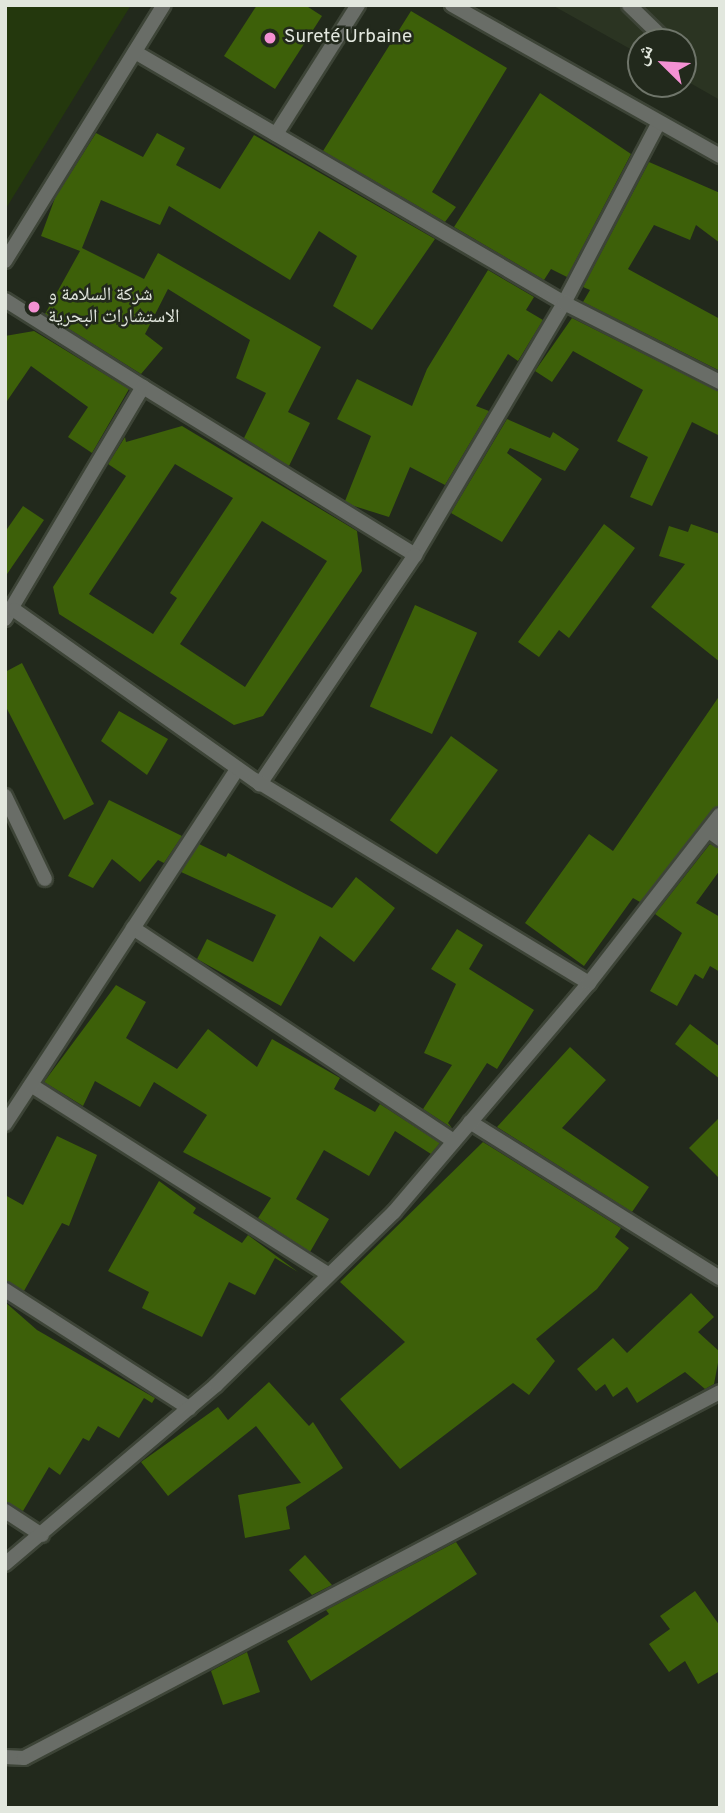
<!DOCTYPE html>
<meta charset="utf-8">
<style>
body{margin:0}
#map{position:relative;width:725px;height:1813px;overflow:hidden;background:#22291c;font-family:Overpass,"Noto Naskh Arabic",sans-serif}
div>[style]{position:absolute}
.built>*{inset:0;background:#2b3422}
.green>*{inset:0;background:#24380d}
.building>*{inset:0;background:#3d6009;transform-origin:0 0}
.roads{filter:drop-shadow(2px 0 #3d4437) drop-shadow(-2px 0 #3d4437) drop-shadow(0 2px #3d4437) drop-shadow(0 -2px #3d4437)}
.service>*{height:14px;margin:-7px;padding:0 7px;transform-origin:7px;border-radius:7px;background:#696d67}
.minor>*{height:14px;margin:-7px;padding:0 7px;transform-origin:7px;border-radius:7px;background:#696d67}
.tertiary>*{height:14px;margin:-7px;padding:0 7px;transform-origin:7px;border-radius:7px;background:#696d67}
.dots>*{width:19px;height:19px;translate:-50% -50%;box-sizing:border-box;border:4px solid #22291c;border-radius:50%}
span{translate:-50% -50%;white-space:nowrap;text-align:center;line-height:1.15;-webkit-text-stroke:5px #22291c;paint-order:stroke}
.poi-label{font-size:19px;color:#e2e7de}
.left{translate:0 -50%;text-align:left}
.frame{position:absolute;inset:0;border:7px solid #e2e7de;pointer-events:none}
.north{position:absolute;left:627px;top:28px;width:70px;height:70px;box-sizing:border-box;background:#22291c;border:2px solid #6f756a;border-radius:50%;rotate:294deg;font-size:19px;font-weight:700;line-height:28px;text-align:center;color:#e2e7de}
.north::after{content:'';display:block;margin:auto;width:24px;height:32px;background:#f491d3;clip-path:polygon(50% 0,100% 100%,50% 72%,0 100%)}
</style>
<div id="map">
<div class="built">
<div style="clip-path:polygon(552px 5px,720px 5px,720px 100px,683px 79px,683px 42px,641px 42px,641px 55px)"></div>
</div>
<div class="green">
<div style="clip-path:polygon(5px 5px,131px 5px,5px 210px)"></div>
</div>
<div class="building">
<div style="clip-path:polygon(257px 5px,305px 5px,322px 16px,275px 89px,224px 56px)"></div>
<div style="clip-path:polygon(411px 11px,507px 68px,432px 192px,456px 207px,445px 222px,323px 151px)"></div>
<div style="clip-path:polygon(540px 93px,631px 154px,567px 277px,551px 269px,544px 280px,454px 227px)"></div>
<div style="clip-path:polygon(96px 133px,143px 157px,157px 133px,185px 148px,176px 165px,220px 189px,254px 135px,435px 239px,372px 330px,333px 306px,357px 256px,319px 231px,290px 280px,169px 206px,160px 225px,101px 200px,82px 248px,144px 279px,158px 253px,321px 347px,288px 412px,310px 423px,289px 466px,244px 438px,266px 393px,236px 378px,250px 340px,168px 289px,145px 334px,163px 348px,141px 374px,45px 314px,80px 251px,41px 236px,55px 198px)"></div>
<div style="clip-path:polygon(649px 162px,720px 193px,720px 243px,696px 225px,690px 240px,654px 225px,628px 269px,720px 319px,720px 371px,583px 302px,590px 290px,583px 287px)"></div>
<div style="clip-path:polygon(488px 270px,534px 297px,526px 310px,543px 320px,518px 361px,508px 354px,476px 406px,489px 411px,445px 485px,410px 467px,389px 517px,354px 506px,345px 501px,371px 436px,337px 419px,357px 379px,412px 406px,427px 369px)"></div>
<div style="clip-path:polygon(572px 318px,720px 392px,720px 436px,692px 422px,652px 506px,630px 497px,648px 457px,617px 441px,643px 390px,573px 351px,552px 382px,535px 371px)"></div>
<div style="clip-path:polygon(34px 331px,129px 389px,92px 453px,68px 437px,88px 407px,31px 366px,5px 404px,5px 336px)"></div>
<div style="clip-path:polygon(507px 419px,550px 438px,553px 432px,579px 449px,565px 471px,510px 448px,507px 453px,542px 479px,502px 542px,451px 513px)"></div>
<div style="clip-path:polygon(evenodd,182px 426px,357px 531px,362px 571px,263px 716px,234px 725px,59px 614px,53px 587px,126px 476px,108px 464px,125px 437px,126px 442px,182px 426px,175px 464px,233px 498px,170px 593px,177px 598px,153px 634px,89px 594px,175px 464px,182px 426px,262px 521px,327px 561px,245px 687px,180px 644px,262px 521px)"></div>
<div style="clip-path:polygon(23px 506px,44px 520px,5px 577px,5px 532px)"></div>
<div style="clip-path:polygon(604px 524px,635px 548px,569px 638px,559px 630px,539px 657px,518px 642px)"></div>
<div style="clip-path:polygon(691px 524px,720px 534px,720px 662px,651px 607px,685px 564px,659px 556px,669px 526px,688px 532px)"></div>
<div style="left:415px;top:605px;width:68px;height:111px;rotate:24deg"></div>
<div style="clip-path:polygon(22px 663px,94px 804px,64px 820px,5px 705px,5px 672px)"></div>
<div style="clip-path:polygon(720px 695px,720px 806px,640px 902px,633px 898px,584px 966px,525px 923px,589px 834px,613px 851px)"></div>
<div style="clip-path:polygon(119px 711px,168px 739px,147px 775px,101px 741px)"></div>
<div style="left:451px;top:736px;width:58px;height:104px;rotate:36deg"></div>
<div style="clip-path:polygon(109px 800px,182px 836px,164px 863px,158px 860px,140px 882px,112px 859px,93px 888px,68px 876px)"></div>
<div style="clip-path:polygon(199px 844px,226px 857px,228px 853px,332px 908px,356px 877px,395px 908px,354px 962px,320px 936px,281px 1006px,197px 959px,207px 939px,253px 962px,276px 915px,181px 872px)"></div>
<div style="clip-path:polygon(710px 844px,720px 849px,720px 870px,696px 903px,720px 917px,720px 972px,710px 966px,703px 979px,695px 974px,677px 1006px,650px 991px,682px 933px,655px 914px)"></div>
<div style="clip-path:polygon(457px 929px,483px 945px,469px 969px,534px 1010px,497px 1069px,487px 1063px,448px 1123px,452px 1128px,391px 1088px,423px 1109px,452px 1065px,424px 1053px,456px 984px,431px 969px)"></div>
<div style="clip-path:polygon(116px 985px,146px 1002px,126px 1038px,177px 1069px,208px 1029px,257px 1067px,272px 1039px,340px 1078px,334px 1089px,375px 1112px,380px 1104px,440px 1143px,431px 1154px,395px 1131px,369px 1176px,324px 1150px,296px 1199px,329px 1219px,310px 1252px,258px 1218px,271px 1198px,183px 1152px,207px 1115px,154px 1082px,140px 1107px,95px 1081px,83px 1106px,44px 1082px)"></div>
<div style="clip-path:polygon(690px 1024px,720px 1047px,720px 1079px,675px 1044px)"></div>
<div style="clip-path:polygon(570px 1047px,606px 1080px,562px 1128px,649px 1187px,632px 1212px,497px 1127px)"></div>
<div style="clip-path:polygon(720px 1117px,720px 1179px,689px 1148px)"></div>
<div style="clip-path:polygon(57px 1136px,97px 1155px,69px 1226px,62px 1223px,24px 1291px,5px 1280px,5px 1195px,23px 1205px)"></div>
<div style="clip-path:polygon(483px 1142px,621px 1228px,615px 1237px,629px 1248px,597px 1289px,536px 1339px,555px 1361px,529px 1395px,513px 1383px,400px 1469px,340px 1399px,405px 1342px,340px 1282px)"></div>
<div style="clip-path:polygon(159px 1181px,196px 1208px,193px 1213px,242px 1243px,248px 1235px,298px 1272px,275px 1258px,255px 1295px,229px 1282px,202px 1337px,142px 1308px,149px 1292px,108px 1271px)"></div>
<div style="clip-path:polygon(691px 1293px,714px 1317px,698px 1332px,720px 1352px,714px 1384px,705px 1389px,685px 1372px,637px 1403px,627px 1387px,613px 1397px,605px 1384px,596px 1391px,577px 1369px,613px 1338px,627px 1353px)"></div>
<div style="clip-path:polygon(5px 1302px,37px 1330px,155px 1398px,152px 1403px,144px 1398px,119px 1438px,98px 1426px,89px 1441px,83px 1438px,60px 1475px,49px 1467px,23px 1511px,5px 1501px)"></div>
<div style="clip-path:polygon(269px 1382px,309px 1426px,313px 1422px,343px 1468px,286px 1507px,290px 1529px,245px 1538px,238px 1495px,301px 1483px,256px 1426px,168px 1496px,141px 1462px,218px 1407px,228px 1420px)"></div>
<div style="clip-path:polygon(456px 1542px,477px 1574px,311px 1681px,287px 1641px,329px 1614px,326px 1610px)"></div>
<div style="clip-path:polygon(305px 1555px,332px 1585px,312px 1595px,289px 1570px)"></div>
<div style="clip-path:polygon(695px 1591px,720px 1626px,720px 1671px,698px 1684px,685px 1661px,669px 1672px,649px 1644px,670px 1629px,660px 1616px)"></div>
<div style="clip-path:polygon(247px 1652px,260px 1692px,223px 1705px,211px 1671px)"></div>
</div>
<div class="roads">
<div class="service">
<div style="left:629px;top:5px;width:53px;rotate:44.2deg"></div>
<div style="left:133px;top:928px;width:385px;rotate:33.6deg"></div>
<div style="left:31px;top:1085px;width:353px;rotate:32.5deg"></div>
<div style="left:470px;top:1122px;width:295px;rotate:32deg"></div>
<div style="left:5px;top:1124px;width:424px;rotate:-56.8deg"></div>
<div style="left:5px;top:1290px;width:219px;rotate:32.7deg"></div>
<div style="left:5px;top:1511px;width:44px;rotate:33deg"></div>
</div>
<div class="minor">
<div style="left:135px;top:52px;width:497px;rotate:30.3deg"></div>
<div style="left:564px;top:303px;width:204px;rotate:-62.3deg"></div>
<div style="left:276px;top:134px;width:153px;rotate:-57.6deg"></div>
<div style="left:5px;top:300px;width:163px;rotate:32.2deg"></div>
<div style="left:415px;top:555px;width:293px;rotate:-59.4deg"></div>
<div style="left:564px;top:303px;width:175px;rotate:26.9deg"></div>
<div style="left:5px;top:619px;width:270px;rotate:-59.3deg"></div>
<div style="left:143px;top:387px;width:320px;rotate:31.7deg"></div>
<div style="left:415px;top:555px;width:277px;rotate:124.1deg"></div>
<div style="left:260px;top:784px;width:301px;rotate:-144.7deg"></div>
<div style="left:255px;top:780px;width:391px;rotate:31.3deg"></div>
<div style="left:5px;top:796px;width:92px;rotate:64.3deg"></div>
<div style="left:709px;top:831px;width:14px;rotate:36deg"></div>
<div style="left:5px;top:1757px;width:19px;rotate:3deg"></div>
<div style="left:24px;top:1758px;width:786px;rotate:-27.74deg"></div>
</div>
<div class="tertiary">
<div style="left:452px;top:5px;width:308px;rotate:29.4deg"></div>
<div style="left:5px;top:261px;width:301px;rotate:-58.2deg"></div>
<div style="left:5px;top:1564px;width:277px;rotate:-40.3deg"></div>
<div style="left:216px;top:1385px;width:248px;rotate:-44.2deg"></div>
<div style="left:394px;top:1212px;width:301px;rotate:-49.6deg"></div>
<div style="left:589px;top:983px;width:213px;rotate:-52.1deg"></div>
</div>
</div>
<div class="dots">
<div style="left:270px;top:38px;background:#f491d3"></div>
<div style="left:34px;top:307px;background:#f491d3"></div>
</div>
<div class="poi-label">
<span class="left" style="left:284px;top:38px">Sureté Urbaine</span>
<span class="left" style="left:48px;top:307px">شركة السلامة و<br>الاستشارات البحرية</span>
</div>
<div class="frame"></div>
<div class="north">ش</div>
</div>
